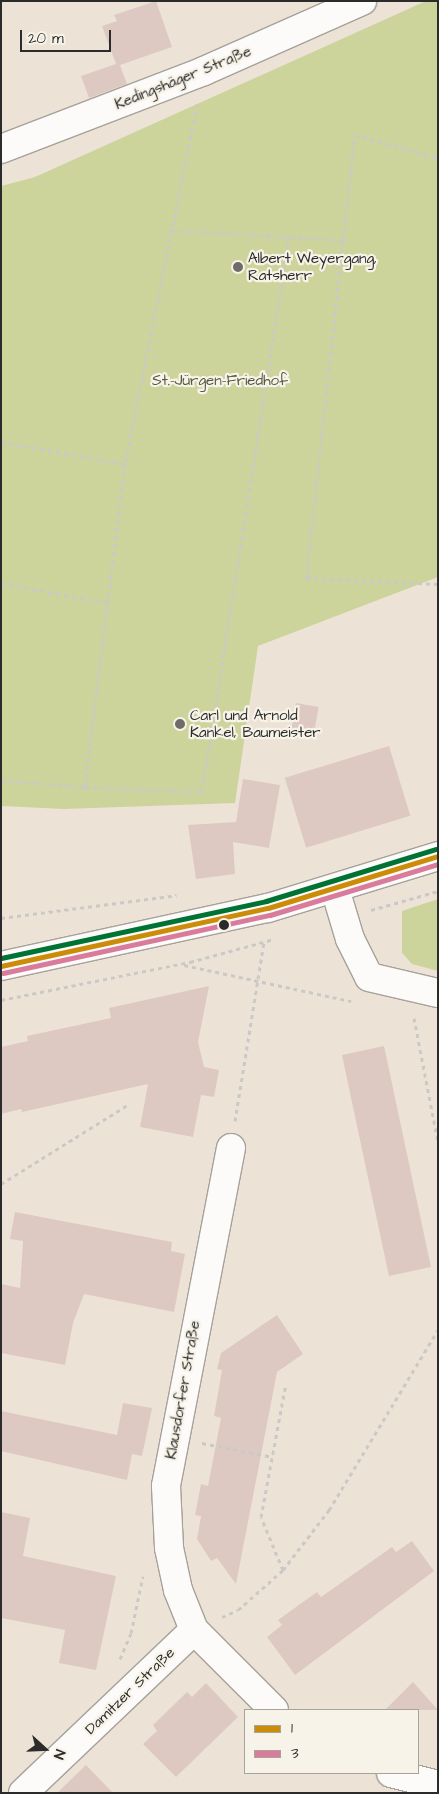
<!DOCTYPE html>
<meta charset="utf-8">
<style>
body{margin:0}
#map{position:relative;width:439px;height:1794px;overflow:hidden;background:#ece3d6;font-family:"Architects Daughter",sans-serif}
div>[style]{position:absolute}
.green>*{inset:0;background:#ccd49c}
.building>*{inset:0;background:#dec9c2;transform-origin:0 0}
.path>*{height:3px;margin-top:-1.5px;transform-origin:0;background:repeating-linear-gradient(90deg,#cbc9c6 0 4px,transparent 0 8px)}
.roads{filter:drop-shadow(1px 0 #a6a19a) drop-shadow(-1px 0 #a6a19a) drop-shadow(0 1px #a6a19a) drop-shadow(0 -1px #a6a19a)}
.minor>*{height:28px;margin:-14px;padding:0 14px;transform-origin:14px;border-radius:14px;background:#fcfbf9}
.secondary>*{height:28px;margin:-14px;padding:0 14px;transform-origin:14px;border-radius:14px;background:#fcfbf9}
.bus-1>*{height:5px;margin:-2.5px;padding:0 2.5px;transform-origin:2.5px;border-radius:2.5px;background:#cb8d09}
.bus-2>*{height:5px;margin:-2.5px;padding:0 2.5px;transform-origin:2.5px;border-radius:2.5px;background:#d97c9c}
.bus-3>*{height:5px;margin:-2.5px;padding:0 2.5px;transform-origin:2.5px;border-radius:2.5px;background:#007334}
.dots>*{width:14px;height:14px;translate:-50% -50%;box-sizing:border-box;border:2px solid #f7f3e8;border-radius:50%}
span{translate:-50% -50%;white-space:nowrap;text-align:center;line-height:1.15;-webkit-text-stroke:4.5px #f7f3e8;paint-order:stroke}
.street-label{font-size:15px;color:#2b2b2b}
.poi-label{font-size:15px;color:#2b2b2b}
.left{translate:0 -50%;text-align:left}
.park-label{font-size:15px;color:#545a3f}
.frame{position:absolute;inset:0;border:2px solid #2b2b2b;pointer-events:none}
.legend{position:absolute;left:244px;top:1709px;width:175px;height:65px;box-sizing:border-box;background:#f7f3e8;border:1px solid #a5a39c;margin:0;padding:6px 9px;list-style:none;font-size:15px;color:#2b2b2b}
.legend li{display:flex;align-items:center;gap:10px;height:25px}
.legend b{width:25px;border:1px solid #a5a39c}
.north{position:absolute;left:20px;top:1724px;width:50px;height:50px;-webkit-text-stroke:4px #f7f3e8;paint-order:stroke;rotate:110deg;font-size:14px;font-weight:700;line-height:20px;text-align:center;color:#2b2b2b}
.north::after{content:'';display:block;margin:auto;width:18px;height:22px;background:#2b2b2b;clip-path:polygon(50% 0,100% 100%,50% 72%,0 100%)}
.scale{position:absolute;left:20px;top:30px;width:91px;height:22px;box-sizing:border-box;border:2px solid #2b2b2b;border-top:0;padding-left:6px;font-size:15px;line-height:18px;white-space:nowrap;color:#2b2b2b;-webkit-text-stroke:4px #f7f3e8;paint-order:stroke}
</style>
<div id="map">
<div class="green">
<div style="clip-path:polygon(426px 1px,438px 1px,438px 577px,258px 646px,235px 803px,64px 809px,1px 806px,1px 186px,35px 177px)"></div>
<div style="clip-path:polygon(438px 899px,438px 971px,412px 964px,402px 953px,402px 911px)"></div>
</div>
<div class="building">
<div style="clip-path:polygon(156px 1px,172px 47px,120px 65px,127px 84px,89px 98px,81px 76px,116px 64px,102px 26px,117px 21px,114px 15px)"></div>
<div style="left:296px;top:703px;width:23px;height:31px;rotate:10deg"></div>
<div style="left:389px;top:746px;width:73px;height:109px;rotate:73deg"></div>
<div style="clip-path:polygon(243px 779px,280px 785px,269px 848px,233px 842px,235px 874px,196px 879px,188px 825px,236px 822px)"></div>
<div style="clip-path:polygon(209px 986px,198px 1042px,204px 1067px,219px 1070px,214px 1097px,201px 1095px,193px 1137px,140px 1127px,148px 1084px,22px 1112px,21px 1109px,1px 1114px,1px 1047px,28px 1041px,27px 1036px,111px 1018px,109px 1008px)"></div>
<div style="left:384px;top:1046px;width:226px;height:43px;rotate:78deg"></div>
<div style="clip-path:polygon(15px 1212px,172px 1242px,171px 1251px,185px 1254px,174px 1312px,84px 1294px,73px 1323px,65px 1365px,1px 1353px,1px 1284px,20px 1288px,23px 1241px,10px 1239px)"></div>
<div style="clip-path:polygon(277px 1315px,303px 1354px,277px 1372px,236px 1584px,217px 1558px,211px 1561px,197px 1539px,201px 1516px,195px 1515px,201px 1484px,208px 1486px,221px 1418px,214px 1416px,222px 1370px,217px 1369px,221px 1353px)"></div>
<div style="clip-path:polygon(123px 1403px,152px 1408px,142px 1456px,132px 1454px,127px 1480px,1px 1451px,1px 1411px,117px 1435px)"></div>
<div style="clip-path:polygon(1px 1512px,30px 1518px,23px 1556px,116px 1576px,96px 1670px,59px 1663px,65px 1630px,1px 1618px)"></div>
<div style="clip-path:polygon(412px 1541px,434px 1571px,295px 1675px,267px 1637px,282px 1625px,278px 1620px,317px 1592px,321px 1597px,392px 1547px,396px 1552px)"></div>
<div style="clip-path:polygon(413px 1682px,438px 1710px,385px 1710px)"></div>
<div style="clip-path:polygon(206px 1683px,238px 1717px,176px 1777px,143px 1744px,157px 1731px,153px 1725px,187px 1692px,192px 1697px)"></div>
<div style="clip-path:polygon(86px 1765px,113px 1793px,57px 1793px)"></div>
</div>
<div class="path">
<div style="left:197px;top:104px;width:367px;rotate:101.3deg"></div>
<div style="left:125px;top:464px;width:325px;rotate:97.1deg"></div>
<div style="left:85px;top:787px;width:117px;rotate:2.4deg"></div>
<div style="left:202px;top:792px;width:562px;rotate:-81.09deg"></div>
<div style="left:171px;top:230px;width:172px;rotate:3.3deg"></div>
<div style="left:343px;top:240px;width:106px;rotate:-83.5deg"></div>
<div style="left:355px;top:135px;width:86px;rotate:15.5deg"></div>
<div style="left:343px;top:240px;width:340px;rotate:96.2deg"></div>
<div style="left:306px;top:578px;width:132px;rotate:2.6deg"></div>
<div style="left:1px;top:442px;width:126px;rotate:10.1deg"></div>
<div style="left:1px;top:583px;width:108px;rotate:10.7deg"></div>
<div style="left:1px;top:780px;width:84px;rotate:4.8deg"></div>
<div style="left:371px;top:910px;width:70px;rotate:-15.8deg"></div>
<div style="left:1px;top:918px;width:177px;rotate:-7.4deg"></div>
<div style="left:184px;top:965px;width:171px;rotate:12.2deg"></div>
<div style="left:1px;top:1000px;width:193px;rotate:-11.4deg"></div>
<div style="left:190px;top:962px;width:87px;rotate:-15.3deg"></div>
<div style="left:414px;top:1018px;width:127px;rotate:79.1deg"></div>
<div style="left:235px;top:1121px;width:181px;rotate:-80.8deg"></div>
<div style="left:1px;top:1184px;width:151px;rotate:-32deg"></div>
<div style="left:202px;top:1443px;width:72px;rotate:11.2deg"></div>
<div style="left:283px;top:1570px;width:57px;rotate:-112.5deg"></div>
<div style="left:261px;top:1517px;width:135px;rotate:-79.4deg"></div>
<div style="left:222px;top:1617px;width:17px;rotate:-24deg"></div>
<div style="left:238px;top:1610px;width:60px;rotate:-41.6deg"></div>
<div style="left:283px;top:1570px;width:76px;rotate:-52.5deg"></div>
<div style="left:329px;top:1510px;width:210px;rotate:-58.8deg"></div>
<div style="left:120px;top:1659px;width:28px;rotate:-67deg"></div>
<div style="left:131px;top:1633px;width:58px;rotate:-78.1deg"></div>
</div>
<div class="roads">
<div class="minor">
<div style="left:1px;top:149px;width:217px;rotate:-21deg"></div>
<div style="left:204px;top:71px;width:173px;rotate:-23.9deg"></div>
<div style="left:335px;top:889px;width:52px;rotate:73.3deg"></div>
<div style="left:350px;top:939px;width:42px;rotate:63.4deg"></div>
<div style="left:369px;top:977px;width:71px;rotate:13.1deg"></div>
<div style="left:231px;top:1148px;width:344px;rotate:100.9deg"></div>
<div style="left:166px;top:1486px;width:62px;rotate:87.2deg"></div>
<div style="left:169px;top:1548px;width:43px;rotate:77.9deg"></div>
<div style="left:178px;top:1590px;width:43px;rotate:68.2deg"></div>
<div style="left:194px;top:1630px;width:113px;rotate:45deg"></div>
<div style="left:391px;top:1773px;width:49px;rotate:14.3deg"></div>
<div style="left:23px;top:1793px;width:236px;rotate:-43.6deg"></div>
</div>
<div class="secondary">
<div style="left:1px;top:966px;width:273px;rotate:-12.3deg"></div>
<div style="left:268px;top:908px;width:178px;rotate:-17deg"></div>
</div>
</div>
<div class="bus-1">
<div style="left:1px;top:966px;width:273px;rotate:-12.3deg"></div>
<div style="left:268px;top:908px;width:178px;rotate:-17deg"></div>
</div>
<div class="bus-2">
<div style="left:3px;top:973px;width:273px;rotate:-12.3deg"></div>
<div style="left:270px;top:915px;width:176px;rotate:-16.9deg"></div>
</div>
<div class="bus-3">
<div style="left:1px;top:958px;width:271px;rotate:-12.1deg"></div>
<div style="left:266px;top:901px;width:178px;rotate:-17deg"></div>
</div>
<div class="dots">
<div style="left:238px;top:267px;background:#6f6b67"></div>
<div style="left:180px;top:724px;background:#6f6b67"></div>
<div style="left:224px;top:925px;background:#2b2b2b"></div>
</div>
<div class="street-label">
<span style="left:183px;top:78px;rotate:-22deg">Kedingshäger Straße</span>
<span style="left:183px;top:1390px;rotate:-80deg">Klausdorfer Straße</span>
<span style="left:130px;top:1691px;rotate:-44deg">Damitzer Straße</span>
</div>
<div class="poi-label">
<span class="left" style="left:248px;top:267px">Albert Weyergang,<br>Ratsherr</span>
<span class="left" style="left:190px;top:724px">Carl und Arnold<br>Kankel, Baumeister</span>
</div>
<div class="park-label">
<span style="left:220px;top:381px">St.-Jürgen-Friedhof</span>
</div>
<div class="frame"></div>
<ul class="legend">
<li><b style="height:6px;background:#cb8d09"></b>1</li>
<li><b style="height:6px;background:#d97c9c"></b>3</li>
</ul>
<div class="north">N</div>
<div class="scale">20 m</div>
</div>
